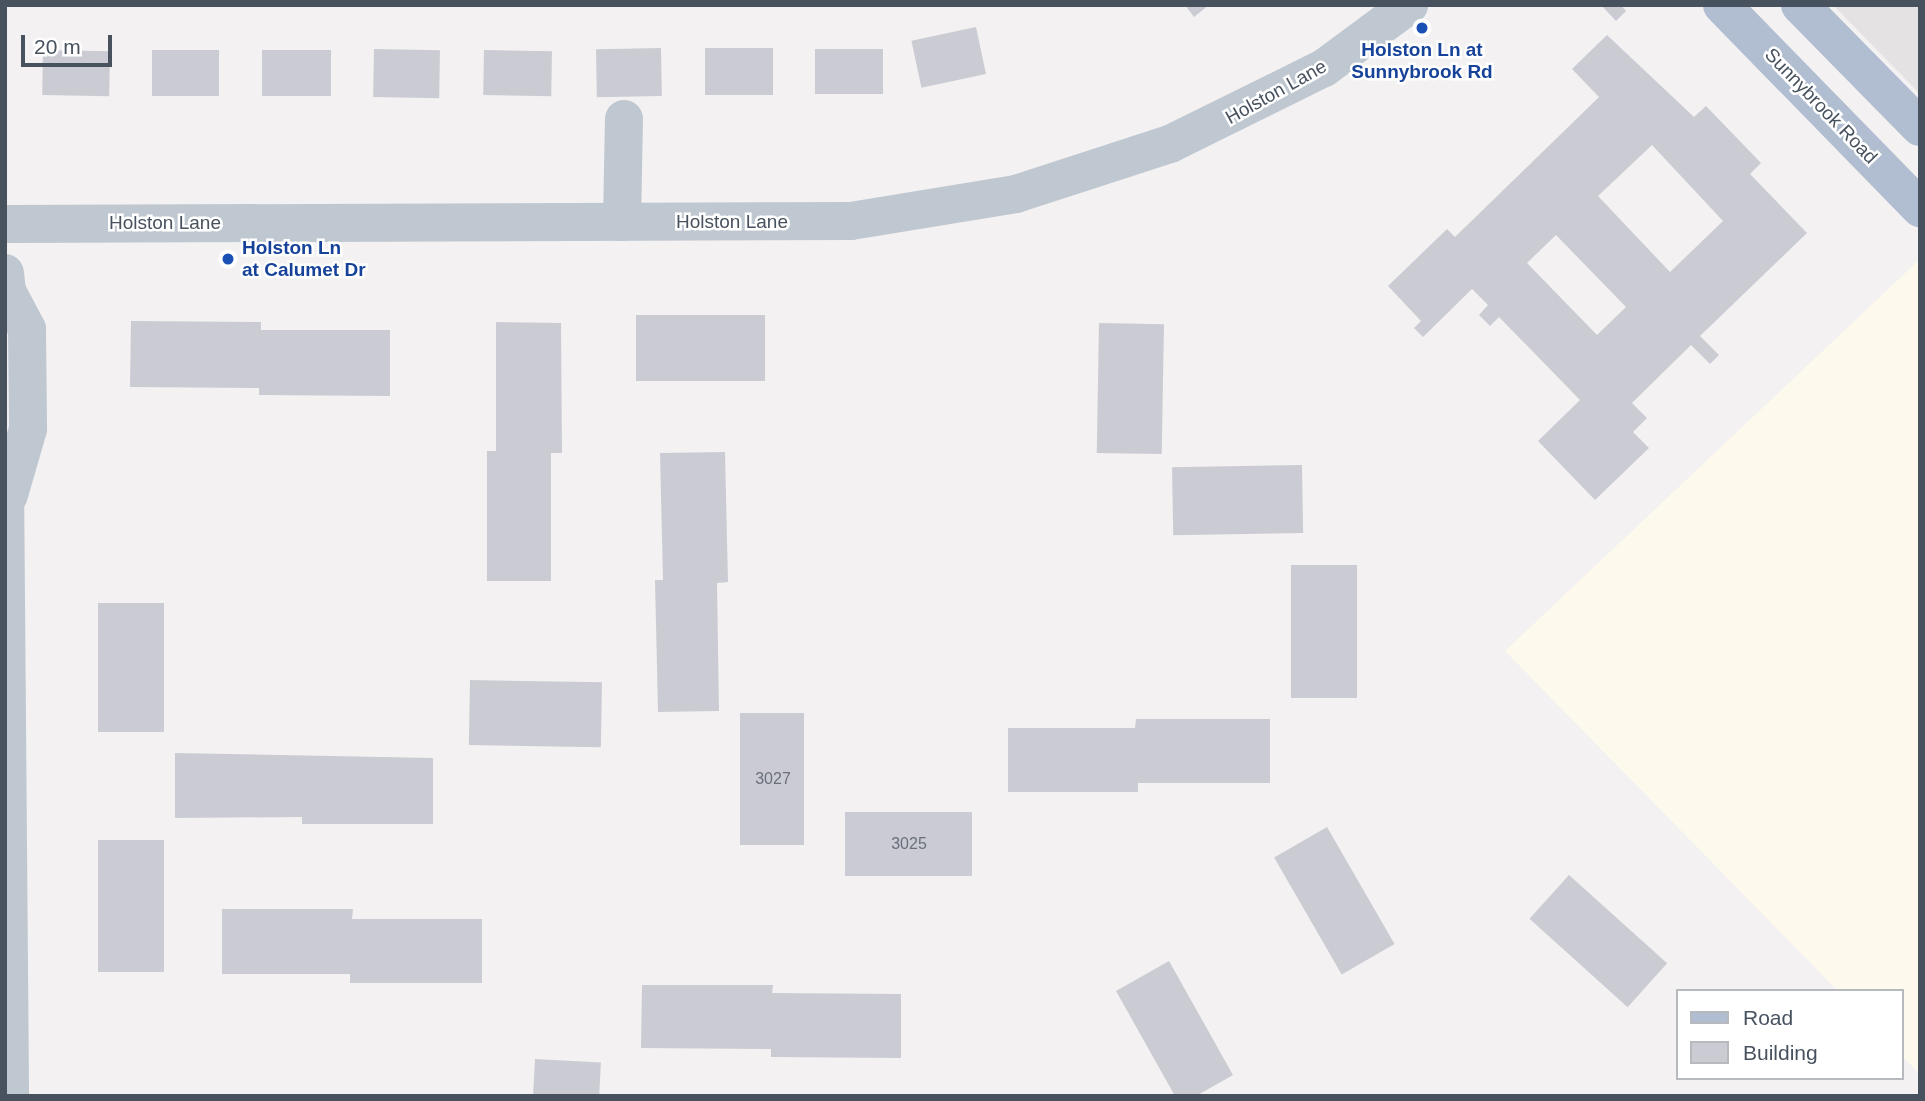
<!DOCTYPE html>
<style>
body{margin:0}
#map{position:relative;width:1925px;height:1101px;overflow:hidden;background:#f3f1f1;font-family:Arial,sans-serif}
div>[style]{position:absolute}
.commercial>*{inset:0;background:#fdf9ec}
.education>*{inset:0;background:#e4e2e3}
.building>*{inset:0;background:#cbccd3;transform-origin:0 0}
.minor>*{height:38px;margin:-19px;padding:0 19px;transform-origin:19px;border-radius:19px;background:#bfc7d0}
.major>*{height:38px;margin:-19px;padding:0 19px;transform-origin:19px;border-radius:19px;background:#b1bdd0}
.dots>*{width:19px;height:19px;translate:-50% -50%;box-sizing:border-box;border:4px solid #fff;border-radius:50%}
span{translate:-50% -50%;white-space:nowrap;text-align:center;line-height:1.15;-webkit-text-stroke:5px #fff;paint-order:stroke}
.number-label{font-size:16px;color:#69707c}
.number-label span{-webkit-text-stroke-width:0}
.transit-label{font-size:19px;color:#164399;font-weight:700}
.left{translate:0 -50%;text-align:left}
.street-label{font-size:19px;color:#48525f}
.frame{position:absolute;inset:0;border:7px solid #48525f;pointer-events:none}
.legend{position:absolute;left:1676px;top:989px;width:228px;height:91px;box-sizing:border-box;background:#fff;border:2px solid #b6babf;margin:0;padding:9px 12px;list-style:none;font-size:21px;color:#48525f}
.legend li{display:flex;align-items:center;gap:14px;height:35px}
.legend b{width:35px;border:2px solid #b6babf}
.scale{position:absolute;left:21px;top:35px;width:91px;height:32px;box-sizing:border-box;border:4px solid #48525f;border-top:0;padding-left:9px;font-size:21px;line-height:24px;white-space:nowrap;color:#48525f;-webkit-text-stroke:5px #fff;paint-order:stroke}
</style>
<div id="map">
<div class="commercial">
<div style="clip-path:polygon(1920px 259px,1920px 1074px,1902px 1056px,1902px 991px,1838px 991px,1505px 651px)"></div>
</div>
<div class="education">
<div style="clip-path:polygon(1833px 5px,1920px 5px,1920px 94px)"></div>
</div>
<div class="building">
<div style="clip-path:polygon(1185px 5px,1209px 5px,1194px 17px)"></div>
<div style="clip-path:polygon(1601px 5px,1621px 5px,1626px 11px,1616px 21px)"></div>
<div style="left:976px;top:27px;width:48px;height:66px;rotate:78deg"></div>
<div style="clip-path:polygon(evenodd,1607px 35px,1694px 117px,1706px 106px,1761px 163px,1750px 174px,1807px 233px,1700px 336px,1719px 355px,1710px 364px,1691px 345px,1632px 403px,1647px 418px,1633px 432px,1649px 448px,1595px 500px,1538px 441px,1580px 400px,1499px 317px,1490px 326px,1479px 315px,1488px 305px,1472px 289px,1423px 337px,1414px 328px,1421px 321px,1388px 286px,1447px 229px,1455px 237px,1599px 97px,1572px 69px,1607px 35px,1652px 145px,1723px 221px,1670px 272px,1598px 196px,1652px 145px,1607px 35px,1556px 235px,1626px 307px,1597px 335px,1527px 263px,1556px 235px)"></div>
<div style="left:661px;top:48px;width:48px;height:65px;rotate:89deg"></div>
<div style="left:705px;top:48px;width:68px;height:47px"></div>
<div style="left:374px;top:49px;width:66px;height:48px;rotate:1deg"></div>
<div style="left:815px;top:49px;width:68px;height:45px"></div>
<div style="left:43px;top:50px;width:67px;height:45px;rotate:1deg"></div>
<div style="left:152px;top:50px;width:67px;height:46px"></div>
<div style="left:262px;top:50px;width:69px;height:46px"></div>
<div style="left:484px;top:50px;width:68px;height:45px;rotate:1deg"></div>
<div style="left:636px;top:315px;width:129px;height:66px"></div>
<div style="clip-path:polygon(131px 321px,261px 322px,261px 330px,390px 330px,390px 396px,259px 395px,259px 388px,130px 387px)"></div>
<div style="clip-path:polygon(496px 322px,561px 323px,562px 453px,551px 453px,551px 581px,487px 581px,487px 451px,496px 451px)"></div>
<div style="left:1099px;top:323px;width:65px;height:130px;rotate:1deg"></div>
<div style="clip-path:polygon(725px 452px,728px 582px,717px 583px,719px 711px,658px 712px,655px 580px,663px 580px,660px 453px)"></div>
<div style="left:1302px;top:465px;width:68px;height:130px;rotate:89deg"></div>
<div style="left:1291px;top:565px;width:66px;height:133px"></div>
<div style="left:98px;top:603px;width:66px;height:129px"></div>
<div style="left:470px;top:680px;width:132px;height:65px;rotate:1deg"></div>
<div style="left:740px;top:713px;width:64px;height:132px"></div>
<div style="clip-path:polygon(1136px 719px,1270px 719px,1270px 783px,1138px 783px,1138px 792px,1008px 792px,1008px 728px,1135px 728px)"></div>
<div style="clip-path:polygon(175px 753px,433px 758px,433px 824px,302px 824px,302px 817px,175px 818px)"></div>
<div style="left:845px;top:812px;width:127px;height:64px"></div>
<div style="left:1327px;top:827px;width:135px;height:61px;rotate:60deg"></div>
<div style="left:98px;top:840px;width:66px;height:132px"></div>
<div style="left:1569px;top:875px;width:132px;height:59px;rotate:42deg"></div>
<div style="clip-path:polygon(222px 909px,353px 909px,352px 919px,482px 919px,482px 983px,350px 983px,350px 974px,222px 974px)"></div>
<div style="clip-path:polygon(1169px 961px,1233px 1075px,1196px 1096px,1175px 1096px,1116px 991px)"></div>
<div style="clip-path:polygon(642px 985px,773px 985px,772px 993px,901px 994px,901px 1058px,771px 1057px,771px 1049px,641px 1048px)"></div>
<div style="left:535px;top:1059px;width:66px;height:37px;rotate:3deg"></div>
</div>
<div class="minor">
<div style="left:622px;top:222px;width:103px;rotate:-88.9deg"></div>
<div style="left:5px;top:224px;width:846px;rotate:-0.2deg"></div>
<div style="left:851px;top:221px;width:167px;rotate:-9.3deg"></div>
<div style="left:1016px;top:194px;width:162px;rotate:-18deg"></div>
<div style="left:1170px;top:144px;width:172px;rotate:-26.3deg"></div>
<div style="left:1324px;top:68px;width:106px;rotate:-36.5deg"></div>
<div style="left:5px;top:273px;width:18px;rotate:84deg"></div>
<div style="left:7px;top:291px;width:43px;rotate:62.2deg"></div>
<div style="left:27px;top:329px;width:100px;rotate:89.4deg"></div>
<div style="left:28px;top:429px;width:69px;rotate:106.1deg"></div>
<div style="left:5px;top:480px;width:616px;rotate:89.53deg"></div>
</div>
<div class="major">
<div style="left:1722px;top:5px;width:284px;rotate:45.7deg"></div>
<div style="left:1800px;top:5px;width:171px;rotate:45.5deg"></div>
</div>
<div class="dots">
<div style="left:1422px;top:28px;background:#1a4fb4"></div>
<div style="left:228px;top:259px;background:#1a4fb4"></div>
</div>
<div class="number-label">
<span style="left:773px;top:779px">3027</span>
<span style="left:909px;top:844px">3025</span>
</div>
<div class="transit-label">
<span style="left:1422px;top:61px">Holston Ln at<br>Sunnybrook Rd</span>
<span class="left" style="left:242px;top:259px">Holston Ln<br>at Calumet Dr</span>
</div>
<div class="street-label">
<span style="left:1276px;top:92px;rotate:-29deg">Holston Lane</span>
<span style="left:1821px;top:106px;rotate:46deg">Sunnybrook Road</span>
<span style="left:732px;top:222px">Holston Lane</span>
<span style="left:165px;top:223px">Holston Lane</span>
</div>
<div class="frame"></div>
<ul class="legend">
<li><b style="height:9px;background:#b1bdd0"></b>Road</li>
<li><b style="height:19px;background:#cbccd3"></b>Building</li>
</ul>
<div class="scale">20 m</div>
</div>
